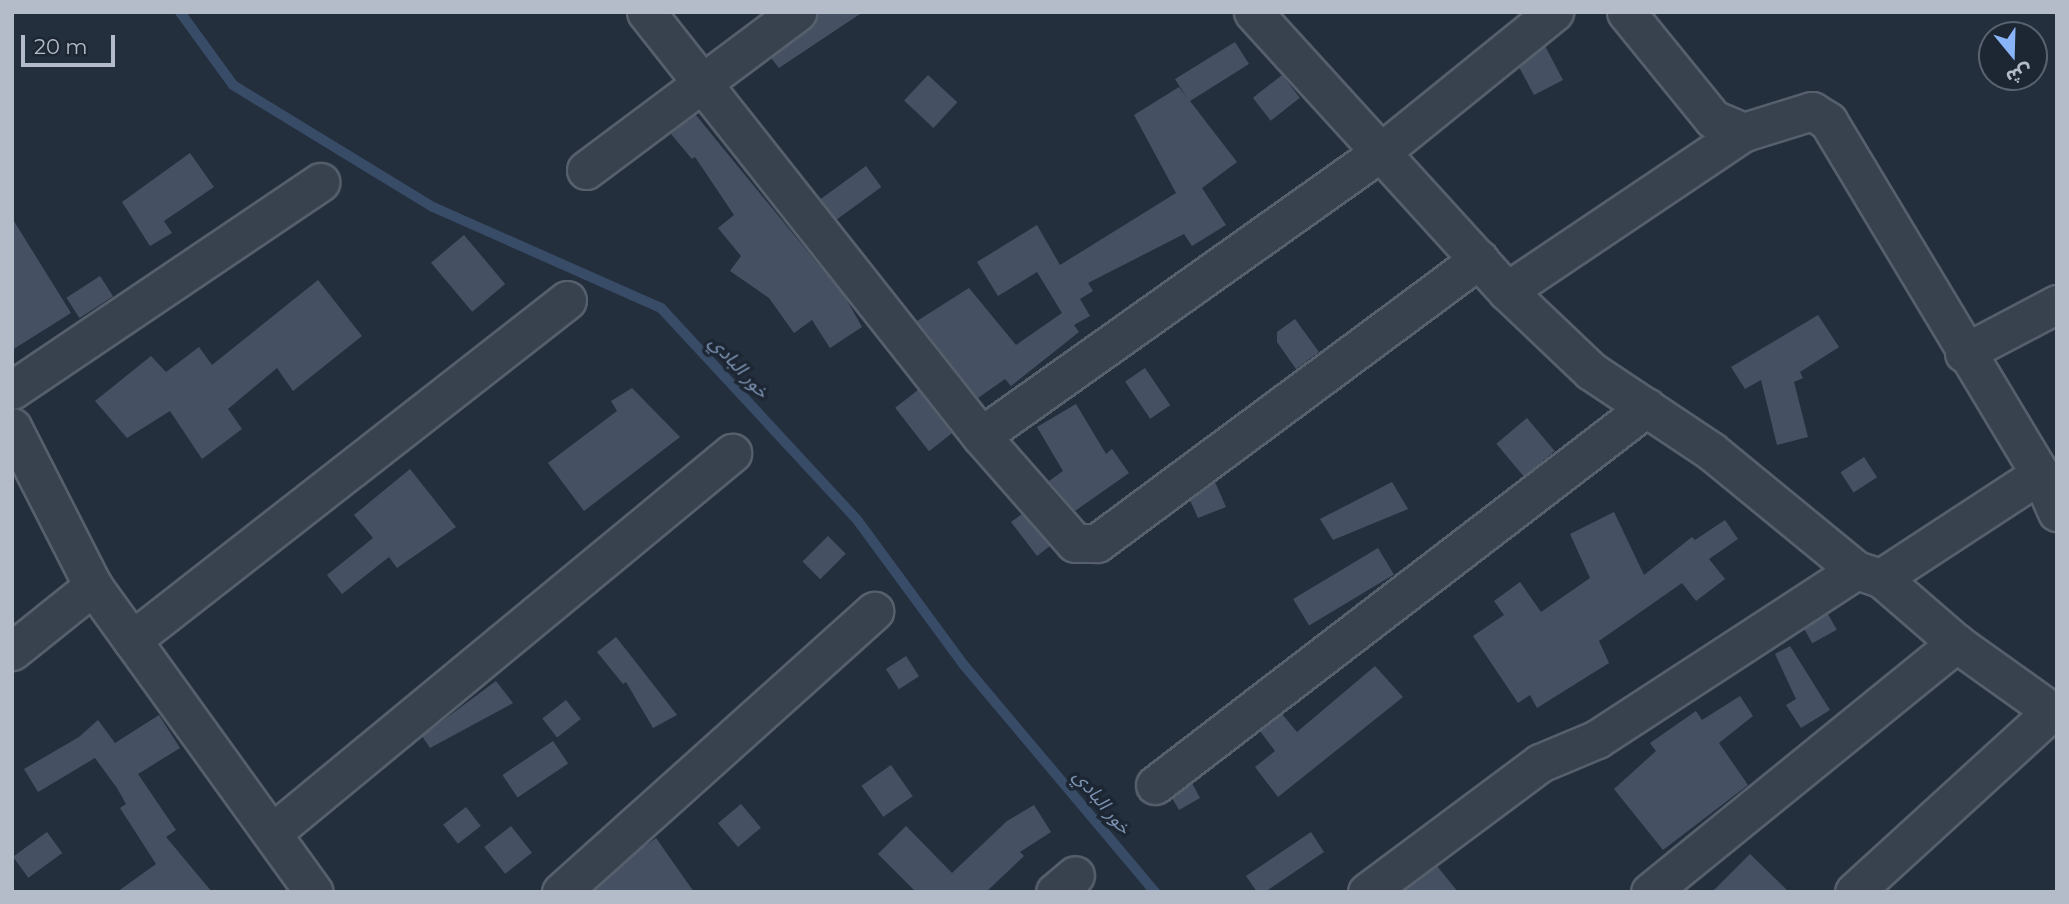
<!DOCTYPE html>
<meta charset="utf-8">
<style>
body{margin:0}
#map{position:relative;width:2069px;height:904px;overflow:hidden;background:#242f3e;font-family:Montserrat,"Noto Sans Arabic",sans-serif}
div>[style]{position:absolute}
.stream>*{height:10px;margin:-5px;padding:0 5px;transform-origin:5px;border-radius:5px;background:#394c67}
.building>*{inset:0;background:#455162;transform-origin:0 0}
.roads{filter:drop-shadow(2px 0 #565f6c) drop-shadow(-2px 0 #565f6c) drop-shadow(0 2px #565f6c) drop-shadow(0 -2px #565f6c)}
.minor>*{height:37px;margin:-18.5px;padding:0 18.5px;transform-origin:18.5px;border-radius:18.5px;background:#38414e}
span{translate:-50% -50%;white-space:nowrap;text-align:center;line-height:1.15;-webkit-text-stroke:7px #1d2633;paint-order:stroke}
.water-label{font-size:19px;color:#7c92b1;font-style:italic}
.frame{position:absolute;inset:0;border:14px solid #b4bcc9;pointer-events:none}
.north{position:absolute;left:1978px;top:21px;width:70px;height:70px;box-sizing:border-box;background:#1d2633;border:2px solid #59626f;border-radius:50%;rotate:161deg;font-size:19px;font-weight:700;line-height:28px;text-align:center;color:#b4bcc9}
.north::after{content:'';display:block;margin:auto;width:24px;height:32px;background:#8ab4f8;clip-path:polygon(50% 0,100% 100%,50% 72%,0 100%)}
.scale{position:absolute;left:21px;top:35px;width:94px;height:32px;box-sizing:border-box;border:4px solid #b4bcc9;border-top:0;padding-left:9px;font-size:21px;line-height:24px;white-space:nowrap;color:#b4bcc9;-webkit-text-stroke:5px #1d2633;paint-order:stroke}
</style>
<div id="map">
<div class="stream">
<div style="left:180px;top:12px;width:90px;rotate:54deg"></div>
<div style="left:233px;top:85px;width:234px;rotate:31.4deg"></div>
<div style="left:433px;top:207px;width:249px;rotate:23.9deg"></div>
<div style="left:661px;top:308px;width:290px;rotate:47.2deg"></div>
<div style="left:858px;top:521px;width:177px;rotate:53.7deg"></div>
<div style="left:963px;top:664px;width:298px;rotate:49.9deg"></div>
</div>
<div class="building">
<div style="clip-path:polygon(819px 12px,863px 12px,779px 68px,771px 58px,810px 29px)"></div>
<div style="clip-path:polygon(1235px 42px,1249px 64px,1190px 101px,1237px 162px,1202px 188px,1226px 225px,1192px 246px,1184px 234px,1088px 283px,1093px 291px,1080px 299px,1090px 316px,1074px 325px,1079px 332px,1011px 386px,1005px 379px,978px 398px,917px 321px,969px 288px,1016px 345px,1062px 313px,1037px 272px,998px 296px,977px 262px,1037px 225px,1060px 265px,1176px 193px,1134px 115px,1179px 87px,1187px 98px,1175px 79px)"></div>
<div style="clip-path:polygon(1545px 46px,1563px 80px,1534px 95px,1519px 67px)"></div>
<div style="left:928px;top:75px;width:40px;height:35px;rotate:43deg"></div>
<div style="left:1282px;top:75px;width:29px;height:37px;rotate:52deg"></div>
<div style="clip-path:polygon(695px 114px,845px 297px,862px 327px,830px 348px,812px 320px,794px 333px,769px 298px,730px 271px,741px 256px,718px 228px,734px 215px,695px 157px,692px 159px,671px 134px)"></div>
<div style="clip-path:polygon(190px 153px,214px 187px,164px 221px,172px 233px,150px 246px,122px 202px)"></div>
<div style="left:866px;top:166px;width:26px;height:56px;rotate:54deg"></div>
<div style="clip-path:polygon(12px 218px,71px 313px,12px 350px)"></div>
<div style="left:464px;top:235px;width:64px;height:43px;rotate:50deg"></div>
<div style="left:100px;top:276px;width:24px;height:40px;rotate:57deg"></div>
<div style="clip-path:polygon(318px 280px,362px 336px,293px 391px,277px 368px,228px 409px,242px 429px,202px 459px,170px 411px,127px 438px,95px 401px,151px 356px,166px 372px,199px 347px,212px 365px)"></div>
<div style="clip-path:polygon(1818px 315px,1839px 347px,1800px 372px,1803px 378px,1794px 382px,1808px 437px,1777px 445px,1761px 380px,1745px 389px,1731px 367px)"></div>
<div style="clip-path:polygon(1295px 319px,1319px 352px,1296px 369px,1277px 342px,1277px 332px)"></div>
<div style="left:1145px;top:368px;width:45px;height:24px;rotate:56deg"></div>
<div style="clip-path:polygon(632px 388px,680px 437px,584px 511px,548px 463px,617px 411px,611px 401px)"></div>
<div style="left:918px;top:390px;width:55px;height:29px;rotate:52deg"></div>
<div style="clip-path:polygon(1076px 404px,1106px 454px,1112px 449px,1129px 473px,1075px 511px,1049px 481px,1063px 471px,1037px 427px)"></div>
<div style="left:1527px;top:418px;width:43px;height:40px;rotate:50deg"></div>
<div style="left:1864px;top:457px;width:24px;height:28px;rotate:57deg"></div>
<div style="clip-path:polygon(410px 469px,456px 527px,397px 568px,389px 557px,342px 594px,327px 575px,373px 538px,354px 515px)"></div>
<div style="clip-path:polygon(1215px 482px,1226px 507px,1198px 518px,1190px 500px)"></div>
<div style="clip-path:polygon(1392px 482px,1408px 509px,1333px 540px,1320px 519px)"></div>
<div style="clip-path:polygon(1614px 512px,1644px 575px,1692px 537px,1695px 540px,1725px 520px,1738px 539px,1709px 559px,1725px 579px,1696px 601px,1682px 583px,1599px 641px,1609px 663px,1537px 708px,1530px 695px,1518px 703px,1473px 636px,1504px 615px,1494px 601px,1520px 582px,1541px 612px,1590px 578px,1570px 534px)"></div>
<div style="clip-path:polygon(1022px 514px,1050px 546px,1037px 556px,1011px 522px)"></div>
<div style="left:828px;top:536px;width:25px;height:36px;rotate:45deg"></div>
<div style="left:1378px;top:548px;width:31px;height:99px;rotate:59deg"></div>
<div style="left:1828px;top:614px;width:18px;height:28px;rotate:61deg"></div>
<div style="clip-path:polygon(616px 637px,642px 670px,677px 715px,653px 728px,626px 682px,623px 684px,597px 652px)"></div>
<div style="clip-path:polygon(1790px 646px,1830px 710px,1801px 728px,1786px 705px,1796px 699px,1775px 654px)"></div>
<div style="left:906px;top:656px;width:24px;height:24px;rotate:57deg"></div>
<div style="clip-path:polygon(1375px 666px,1403px 697px,1278px 797px,1255px 767px,1275px 751px,1260px 731px,1282px 714px,1297px 732px)"></div>
<div style="clip-path:polygon(496px 681px,513px 703px,430px 748px,422px 736px)"></div>
<div style="clip-path:polygon(1740px 696px,1753px 716px,1719px 743px,1748px 785px,1663px 850px,1614px 789px,1656px 751px,1650px 743px,1696px 711px,1702px 720px)"></div>
<div style="left:566px;top:700px;width:24px;height:30px;rotate:52deg"></div>
<div style="clip-path:polygon(159px 715px,180px 748px,138px 774px,176px 830px,166px 837px,212px 892px,117px 892px,156px 864px,120px 808px,126px 804px,117px 788px,95px 758px,38px 792px,24px 769px,79px 737px,98px 720px,115px 743px)"></div>
<div style="left:553px;top:741px;width:27px;height:61px;rotate:56deg"></div>
<div style="left:891px;top:765px;width:38px;height:36px;rotate:55deg"></div>
<div style="clip-path:polygon(1192px 783px,1200px 798px,1179px 810px,1172px 798px)"></div>
<div style="left:741px;top:804px;width:31px;height:30px;rotate:50deg"></div>
<div style="clip-path:polygon(1034px 805px,1051px 832px,1020px 852px,1024px 856px,986px 892px,916px 892px,878px 854px,906px 826px,952px 873px,1007px 821px)"></div>
<div style="left:466px;top:807px;width:24px;height:29px;rotate:52deg"></div>
<div style="left:511px;top:826px;width:34px;height:34px;rotate:52deg"></div>
<div style="left:47px;top:832px;width:26px;height:42px;rotate:54deg"></div>
<div style="clip-path:polygon(1311px 832px,1324px 852px,1265px 892px,1257px 892px,1246px 876px)"></div>
<div style="clip-path:polygon(656px 838px,694px 892px,593px 892px,638px 851px)"></div>
<div style="clip-path:polygon(1750px 854px,1789px 892px,1712px 892px)"></div>
<div style="clip-path:polygon(1437px 866px,1458px 892px,1402px 892px)"></div>
</div>
<div class="roads">
<div class="minor">
<div style="left:646px;top:12px;width:540px;rotate:51.69deg"></div>
<div style="left:981px;top:436px;width:142px;rotate:48.7deg"></div>
<div style="left:1075px;top:543px;width:22px"></div>
<div style="left:1097px;top:543px;width:476px;rotate:-36.6deg"></div>
<div style="left:1253px;top:12px;width:377px;rotate:47.7deg"></div>
<div style="left:1507px;top:291px;width:116px;rotate:43.6deg"></div>
<div style="left:1591px;top:371px;width:144px;rotate:33.7deg"></div>
<div style="left:1711px;top:451px;width:188px;rotate:39.4deg"></div>
<div style="left:1856px;top:570px;width:26px;rotate:18deg"></div>
<div style="left:1881px;top:578px;width:99px;rotate:40.9deg"></div>
<div style="left:1956px;top:643px;width:124px;rotate:35.5deg"></div>
<div style="left:1626px;top:12px;width:138px;rotate:50.9deg"></div>
<div style="left:1713px;top:119px;width:34px;rotate:23deg"></div>
<div style="left:1744px;top:132px;width:71px;rotate:-17.2deg"></div>
<div style="left:1812px;top:111px;width:19px;rotate:32deg"></div>
<div style="left:1828px;top:121px;width:412px;rotate:59deg"></div>
<div style="left:2040px;top:474px;width:42px;rotate:65.9deg"></div>
<div style="left:586px;top:170px;width:264px;rotate:-36.8deg"></div>
<div style="left:1507px;top:291px;width:285px;rotate:-33.9deg"></div>
<div style="left:1964px;top:353px;width:105px;rotate:-27.8deg"></div>
<div style="left:12px;top:390px;width:372px;rotate:-34deg"></div>
<div style="left:12px;top:427px;width:178px;rotate:63deg"></div>
<div style="left:93px;top:586px;width:377px;rotate:54.2deg"></div>
<div style="left:981px;top:436px;width:491px;rotate:-35.4deg"></div>
<div style="left:1381px;top:152px;width:223px;rotate:-39deg"></div>
<div style="left:1881px;top:578px;width:190px;rotate:-33.2deg"></div>
<div style="left:132px;top:640px;width:552px;rotate:-38.01deg"></div>
<div style="left:12px;top:651px;width:104px;rotate:-38.7deg"></div>
<div style="left:1155px;top:785px;width:620px;rotate:-37.53deg"></div>
<div style="left:272px;top:833px;width:597px;rotate:-39.56deg"></div>
<div style="left:561px;top:892px;width:421px;rotate:-41.9deg"></div>
<div style="left:1055px;top:892px;width:26px;rotate:-40deg"></div>
<div style="left:1367px;top:892px;width:216px;rotate:-36.7deg"></div>
<div style="left:1540px;top:763px;width:62px;rotate:-22.8deg"></div>
<div style="left:1597px;top:739px;width:309px;rotate:-33.1deg"></div>
<div style="left:1650px;top:892px;width:395px;rotate:-39.1deg"></div>
<div style="left:1854px;top:892px;width:267px;rotate:-42.4deg"></div>
</div>
</div>
<div class="water-label">
<span style="left:739px;top:367px;rotate:47deg">خور البادي</span>
<span style="left:1102px;top:802px;rotate:50deg">خور البادي</span>
</div>
<div class="frame"></div>
<div class="north">ش</div>
<div class="scale">20 m</div>
</div>
